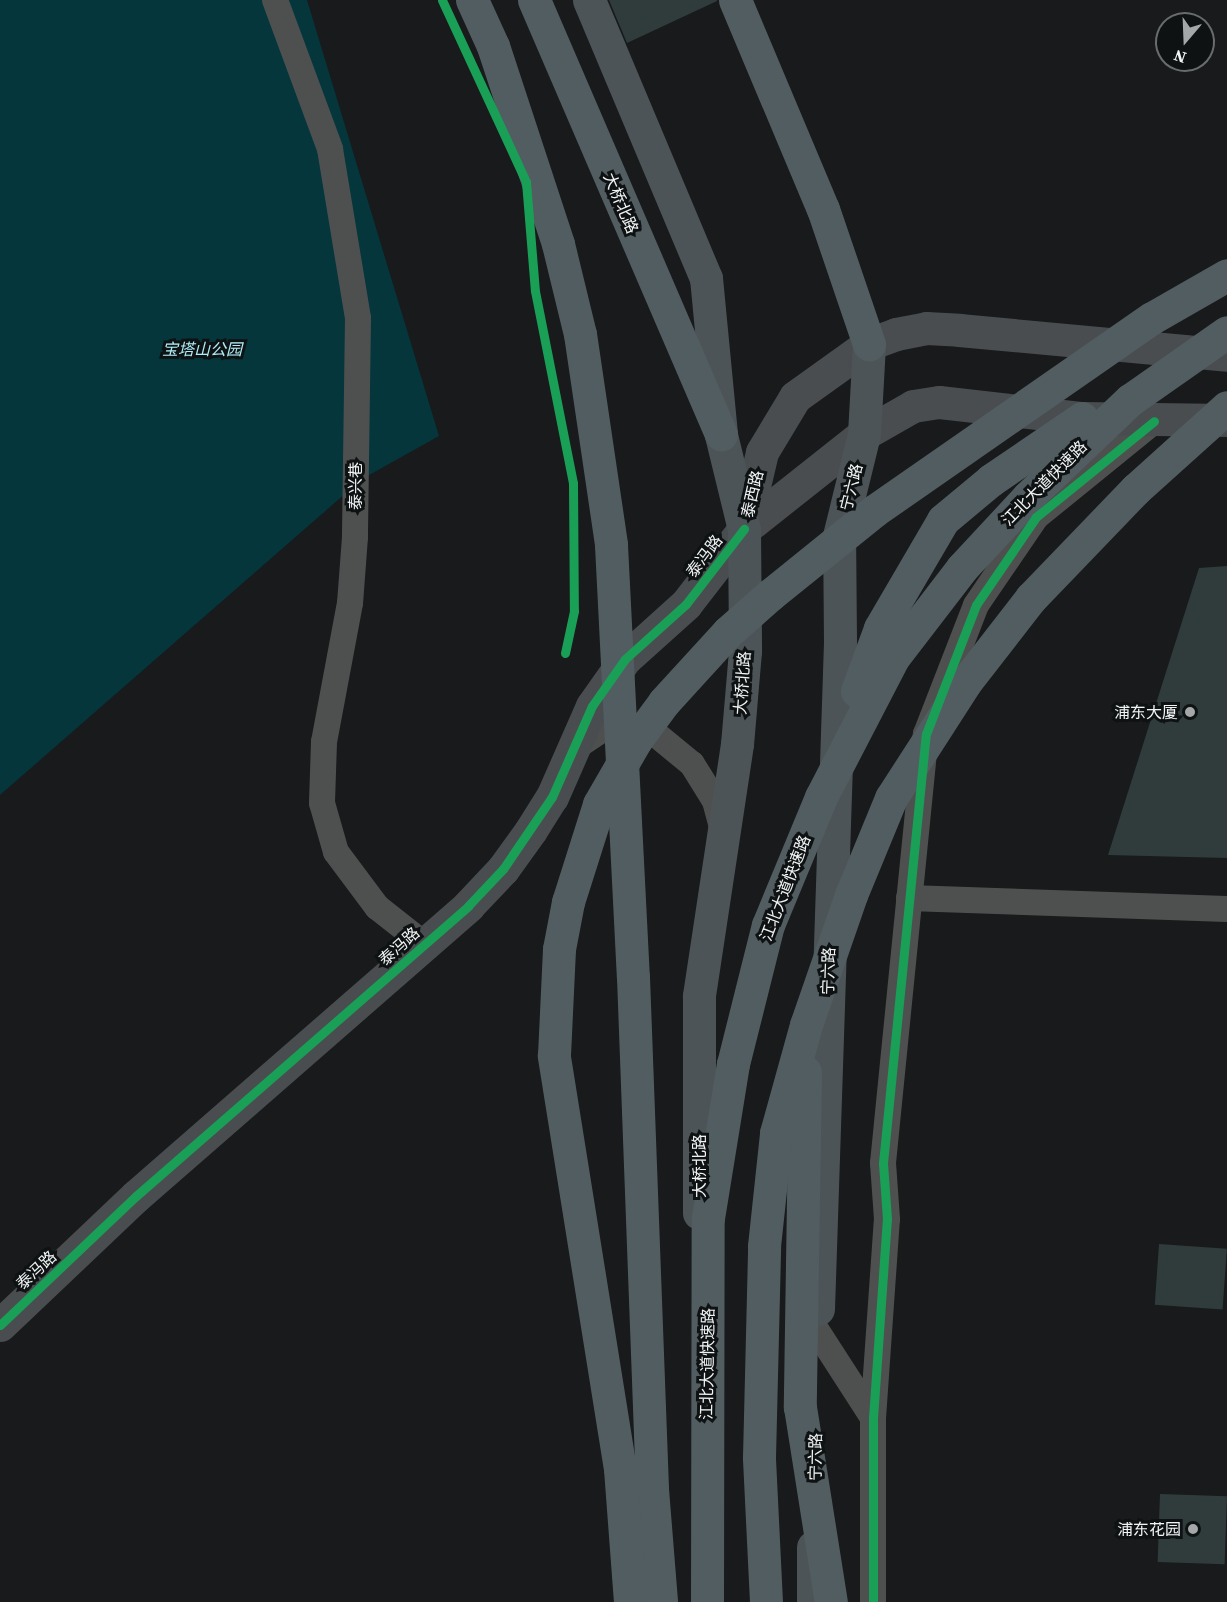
<!DOCTYPE html>
<meta charset="utf-8">
<style>
body{margin:0}
#map{position:relative;width:1227px;height:1602px;overflow:hidden;background:#181a1b;font-family:"Source Serif 4","Noto Sans SC",serif}
div>[style]{position:absolute}
.green>*{inset:0;background:#04363c}
.building>*{inset:0;background:#303c3c;transform-origin:0 0}
.street>*{height:26px;margin:-13px;padding:0 13px;transform-origin:13px;border-radius:13px;background:#4e5050}
.secondary>*{height:33px;margin:-16.5px;padding:0 16.5px;transform-origin:16.5px;border-radius:16.5px;background:#494d50}
.primary>*{height:33px;margin:-16.5px;padding:0 16.5px;transform-origin:16.5px;border-radius:16.5px;background:#4d5457}
.highway>*{height:33px;margin:-16.5px;padding:0 16.5px;transform-origin:16.5px;border-radius:16.5px;background:#525d62}
.cycleway>*{height:9px;margin:-4.5px;padding:0 4.5px;transform-origin:4.5px;border-radius:4.5px;background:#1a9f57}
.dots>*{width:16px;height:16px;translate:-50% -50%;box-sizing:border-box;border:3px solid #0e1213;border-radius:50%}
span{translate:-50% -50%;white-space:nowrap;text-align:center;line-height:1.15;-webkit-text-stroke:6px #0e1213;paint-order:stroke}
.street-label{font-size:16px;color:#f1f4f5}
.park-label{font-size:16px;color:#aeedf8;font-style:italic}
.poi-label{font-size:16px;color:#f1f4f5}
.right{translate:-100% -50%;text-align:right}
.north{position:absolute;left:1155px;top:12px;width:60px;height:60px;box-sizing:border-box;background:#0e1213;border:2px solid #696c6d;border-radius:50%;rotate:199deg;font-size:16px;font-weight:700;line-height:24px;text-align:center;color:#f1f4f5}
.north::after{content:'';display:block;margin:auto;width:21px;height:27px;background:#a5a8a9;clip-path:polygon(50% 0,100% 100%,50% 72%,0 100%)}
</style>
<div id="map">
<div class="green">
<div style="clip-path:polygon(0 0,307px 0,439px 436px,362px 479px,0 795px)"></div>
</div>
<div class="building">
<div style="clip-path:polygon(609px 0,717px 0,717px 1px,627px 43px)"></div>
<div style="clip-path:polygon(1227px 566px,1227px 858px,1108px 855px,1199px 568px)"></div>
<div style="left:1159px;top:1244px;width:68px;height:61px;rotate:4deg"></div>
<div style="left:1160px;top:1494px;width:67px;height:68px;rotate:2deg"></div>
</div>
<div class="street">
<div style="left:275px;top:0;width:159px;rotate:69.7deg"></div>
<div style="left:330px;top:149px;width:171px;rotate:80.6deg"></div>
<div style="left:358px;top:318px;width:219px;rotate:90.8deg"></div>
<div style="left:355px;top:537px;width:66px;rotate:94.3deg"></div>
<div style="left:350px;top:603px;width:141px;rotate:100.6deg"></div>
<div style="left:324px;top:742px;width:61px;rotate:91.9deg"></div>
<div style="left:322px;top:803px;width:51px;rotate:74.1deg"></div>
<div style="left:336px;top:852px;width:69px;rotate:53.3deg"></div>
<div style="left:377px;top:907px;width:60px;rotate:38.2deg"></div>
<div style="left:573px;top:749px;width:40px;rotate:-34deg"></div>
<div style="left:606px;top:727px;width:24px;rotate:-5deg"></div>
<div style="left:630px;top:725px;width:24px;rotate:17deg"></div>
<div style="left:653px;top:732px;width:50px;rotate:39.4deg"></div>
<div style="left:692px;top:764px;width:44px;rotate:58.1deg"></div>
<div style="left:715px;top:801px;width:28px;rotate:75deg"></div>
<div style="left:909px;top:898px;width:318px;rotate:2deg"></div>
<div style="left:817px;top:1331px;width:103px;rotate:57.2deg"></div>
<div style="left:873px;top:1602px;width:184px;rotate:-90deg"></div>
<div style="left:873px;top:1418px;width:199px;rotate:-86deg"></div>
<div style="left:887px;top:1219px;width:56px;rotate:-94.1deg"></div>
<div style="left:883px;top:1163px;width:431px;rotate:-84.3deg"></div>
<div style="left:926px;top:734px;width:138px;rotate:-68.8deg"></div>
<div style="left:976px;top:605px;width:107px;rotate:-55.7deg"></div>
<div style="left:1036px;top:517px;width:152px;rotate:-39.1deg"></div>
</div>
<div class="secondary">
<div style="left:744px;top:529px;width:79px;rotate:-76.8deg"></div>
<div style="left:762px;top:452px;width:64px;rotate:-59deg"></div>
<div style="left:795px;top:397px;width:91px;rotate:-35.6deg"></div>
<div style="left:869px;top:344px;width:29px;rotate:-20deg"></div>
<div style="left:896px;top:334px;width:31px;rotate:-11deg"></div>
<div style="left:926px;top:328px;width:33px;rotate:3deg"></div>
<div style="left:959px;top:330px;width:269px;rotate:5.3deg"></div>
<div style="left:0;top:1325px;width:187px;rotate:-43.5deg"></div>
<div style="left:136px;top:1196px;width:441px;rotate:-41.1deg"></div>
<div style="left:468px;top:906px;width:51px;rotate:-46.6deg"></div>
<div style="left:503px;top:869px;width:48px;rotate:-54.3deg"></div>
<div style="left:531px;top:830px;width:39px;rotate:-58deg"></div>
<div style="left:552px;top:797px;width:99px;rotate:-66.3deg"></div>
<div style="left:592px;top:706px;width:57px;rotate:-54.9deg"></div>
<div style="left:625px;top:659px;width:82px;rotate:-42deg"></div>
<div style="left:686px;top:604px;width:95px;rotate:-52.3deg"></div>
<div style="left:744px;top:529px;width:153px;rotate:-38.4deg"></div>
<div style="left:864px;top:434px;width:56px;rotate:-29.7deg"></div>
<div style="left:913px;top:406px;width:26px;rotate:-9deg"></div>
<div style="left:939px;top:402px;width:144px;rotate:6.4deg"></div>
<div style="left:1082px;top:418px;width:145px;rotate:0.8deg"></div>
</div>
<div class="primary">
<div style="left:589px;top:0;width:302px;rotate:67.2deg"></div>
<div style="left:706px;top:278px;width:158px;rotate:84.5deg"></div>
<div style="left:721px;top:435px;width:97px;rotate:76.3deg"></div>
<div style="left:744px;top:529px;width:122px;rotate:89.5deg"></div>
<div style="left:745px;top:651px;width:93px;rotate:94.9deg"></div>
<div style="left:737px;top:744px;width:255px;rotate:98.6deg"></div>
<div style="left:699px;top:996px;width:217px;rotate:90deg"></div>
<div style="left:818px;top:1309px;width:668px;rotate:-88.11deg"></div>
<div style="left:840px;top:641px;width:105px;rotate:-90.5deg"></div>
<div style="left:839px;top:536px;width:105px;rotate:-76.2deg"></div>
<div style="left:864px;top:434px;width:90px;rotate:-86.8deg"></div>
<div style="left:813px;top:1602px;width:55px;rotate:-90deg"></div>
</div>
<div class="highway">
<div style="left:472px;top:0;width:51px;rotate:65.5deg"></div>
<div style="left:493px;top:46px;width:208px;rotate:71.8deg"></div>
<div style="left:558px;top:244px;width:93px;rotate:76.3deg"></div>
<div style="left:580px;top:334px;width:213px;rotate:81.6deg"></div>
<div style="left:611px;top:545px;width:433px;rotate:87.1deg"></div>
<div style="left:633px;top:977px;width:512px;rotate:87.87deg"></div>
<div style="left:652px;top:1489px;width:113px;rotate:85.4deg"></div>
<div style="left:534px;top:0;width:473px;rotate:66.7deg"></div>
<div style="left:735px;top:0;width:227px;rotate:67.2deg"></div>
<div style="left:823px;top:209px;width:143px;rotate:71.2deg"></div>
<div style="left:857px;top:691px;width:67px;rotate:-69.9deg"></div>
<div style="left:880px;top:628px;width:125px;rotate:-59.7deg"></div>
<div style="left:943px;top:520px;width:62px;rotate:-39.8deg"></div>
<div style="left:991px;top:480px;width:110px;rotate:-34.3deg"></div>
<div style="left:805px;top:1072px;width:335px;rotate:90.9deg"></div>
<div style="left:800px;top:1407px;width:197px;rotate:81deg"></div>
<div style="left:630px;top:1602px;width:133px;rotate:-94.3deg"></div>
<div style="left:620px;top:1469px;width:419px;rotate:-99.1deg"></div>
<div style="left:554px;top:1055px;width:106px;rotate:-87.3deg"></div>
<div style="left:559px;top:949px;width:48px;rotate:-79.2deg"></div>
<div style="left:568px;top:902px;width:103px;rotate:-72.4deg"></div>
<div style="left:599px;top:804px;width:74px;rotate:-60deg"></div>
<div style="left:636px;top:740px;width:47px;rotate:-53.6deg"></div>
<div style="left:664px;top:702px;width:95px;rotate:-47.6deg"></div>
<div style="left:728px;top:632px;width:56px;rotate:-41.4deg"></div>
<div style="left:770px;top:595px;width:134px;rotate:-38.9deg"></div>
<div style="left:874px;top:511px;width:338px;rotate:-34.8deg"></div>
<div style="left:1152px;top:318px;width:86px;rotate:-29.8deg"></div>
<div style="left:707px;top:1602px;width:384px;rotate:-89.9deg"></div>
<div style="left:708px;top:1218px;width:156px;rotate:-80.8deg"></div>
<div style="left:733px;top:1064px;width:143px;rotate:-75.9deg"></div>
<div style="left:768px;top:925px;width:139px;rotate:-67.5deg"></div>
<div style="left:821px;top:797px;width:157px;rotate:-62.6deg"></div>
<div style="left:893px;top:658px;width:113px;rotate:-52.5deg"></div>
<div style="left:962px;top:568px;width:97px;rotate:-47.1deg"></div>
<div style="left:1028px;top:497px;width:141px;rotate:-43.6deg"></div>
<div style="left:1130px;top:400px;width:118px;rotate:-35deg"></div>
<div style="left:766px;top:1602px;width:145px;rotate:-92.8deg"></div>
<div style="left:759px;top:1457px;width:211px;rotate:-88.6deg"></div>
<div style="left:764px;top:1246px;width:114px;rotate:-83.9deg"></div>
<div style="left:776px;top:1133px;width:112px;rotate:-74.5deg"></div>
<div style="left:806px;top:1025px;width:138px;rotate:-70.9deg"></div>
<div style="left:851px;top:895px;width:105px;rotate:-67.6deg"></div>
<div style="left:891px;top:798px;width:137px;rotate:-57.2deg"></div>
<div style="left:965px;top:683px;width:108px;rotate:-52.2deg"></div>
<div style="left:1031px;top:598px;width:151px;rotate:-46.1deg"></div>
<div style="left:1136px;top:489px;width:122px;rotate:-42deg"></div>
</div>
<div class="cycleway">
<div style="left:442px;top:0;width:200px;rotate:65.2deg"></div>
<div style="left:526px;top:182px;width:109px;rotate:85.3deg"></div>
<div style="left:535px;top:291px;width:196px;rotate:78.8deg"></div>
<div style="left:573px;top:483px;width:128px;rotate:89.6deg"></div>
<div style="left:574px;top:611px;width:43px;rotate:102.1deg"></div>
<div style="left:0;top:1325px;width:187px;rotate:-43.5deg"></div>
<div style="left:136px;top:1196px;width:441px;rotate:-41.1deg"></div>
<div style="left:468px;top:906px;width:51px;rotate:-46.6deg"></div>
<div style="left:503px;top:869px;width:87px;rotate:-55.8deg"></div>
<div style="left:552px;top:797px;width:99px;rotate:-66.3deg"></div>
<div style="left:592px;top:706px;width:57px;rotate:-54.9deg"></div>
<div style="left:625px;top:659px;width:82px;rotate:-42deg"></div>
<div style="left:686px;top:604px;width:95px;rotate:-52.3deg"></div>
<div style="left:873px;top:1602px;width:184px;rotate:-90deg"></div>
<div style="left:873px;top:1418px;width:199px;rotate:-86deg"></div>
<div style="left:887px;top:1219px;width:56px;rotate:-94.1deg"></div>
<div style="left:883px;top:1163px;width:431px;rotate:-84.3deg"></div>
<div style="left:926px;top:734px;width:138px;rotate:-68.8deg"></div>
<div style="left:976px;top:605px;width:107px;rotate:-55.7deg"></div>
<div style="left:1036px;top:517px;width:152px;rotate:-39.1deg"></div>
</div>
<div class="dots">
<div style="left:1190px;top:712px;background:#a5a8a9"></div>
<div style="left:1193px;top:1529px;background:#a5a8a9"></div>
</div>
<div class="street-label">
<span style="left:621px;top:203px;rotate:67deg">大桥北路</span>
<span style="left:1044px;top:483px;rotate:-45deg">江北大道快速路</span>
<span style="left:355px;top:486px;rotate:-90deg">泰兴巷</span>
<span style="left:851px;top:487px;rotate:-76deg">宁六路</span>
<span style="left:752px;top:494px;rotate:-77deg">泰西路</span>
<span style="left:704px;top:556px;rotate:-53deg">泰冯路</span>
<span style="left:742px;top:683px;rotate:-86deg">大桥北路</span>
<span style="left:785px;top:888px;rotate:-69deg">江北大道快速路</span>
<span style="left:399px;top:946px;rotate:-42deg">泰冯路</span>
<span style="left:828px;top:971px;rotate:-88deg">宁六路</span>
<span style="left:699px;top:1166px;rotate:-90deg">大桥北路</span>
<span style="left:36px;top:1270px;rotate:-43deg">泰冯路</span>
<span style="left:707px;top:1364px;rotate:-89deg">江北大道快速路</span>
<span style="left:815px;top:1457px;rotate:-89deg">宁六路</span>
</div>
<div class="park-label">
<span style="left:202px;top:349px">宝塔山公园</span>
</div>
<div class="poi-label">
<span class="right" style="left:1178px;top:712px">浦东大厦</span>
<span class="right" style="left:1181px;top:1529px">浦东花园</span>
</div>
<div class="north">N</div>
</div>
